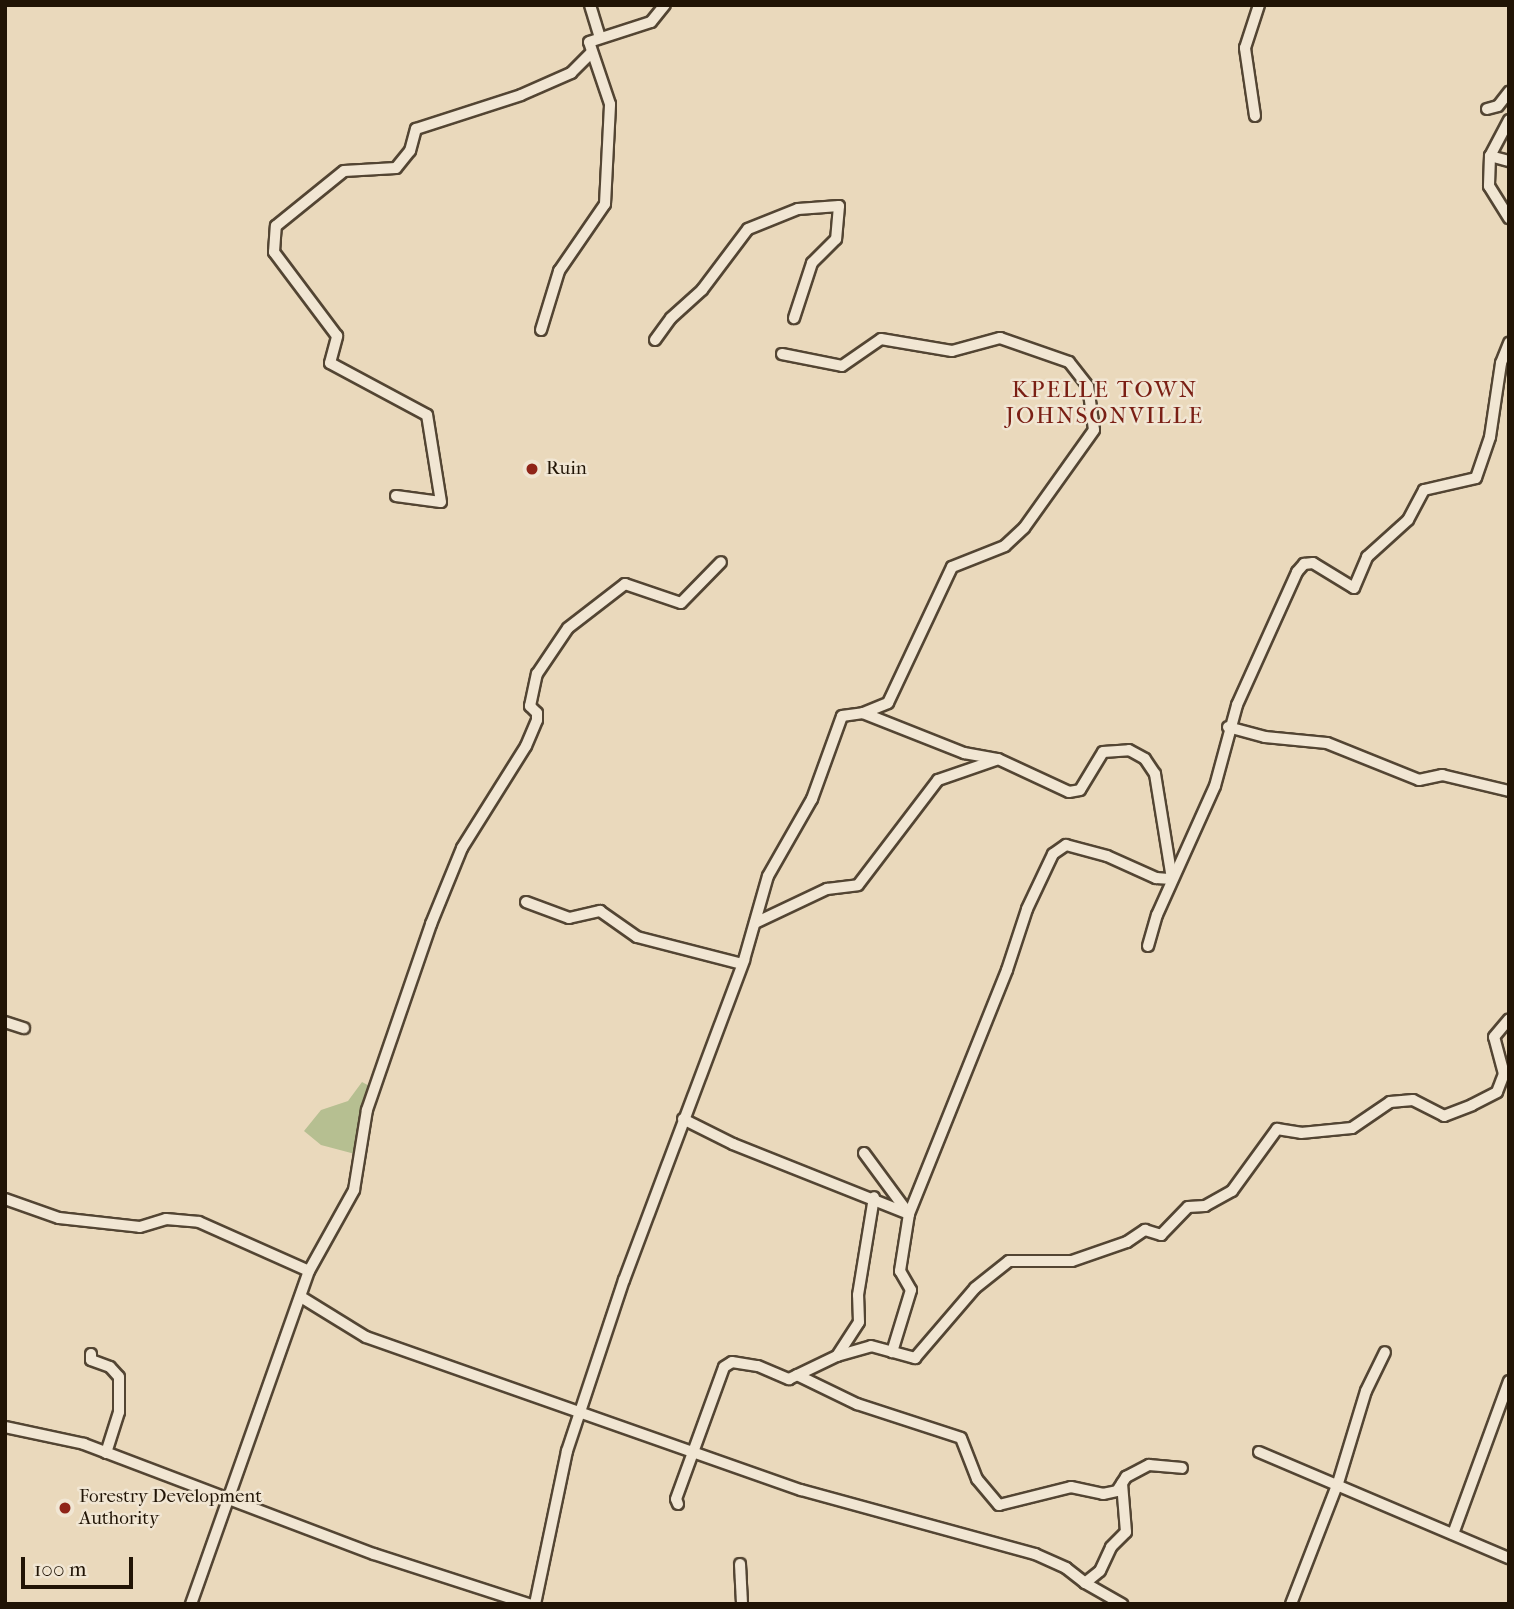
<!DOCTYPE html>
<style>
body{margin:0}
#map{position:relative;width:1514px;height:1609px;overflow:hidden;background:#ead9bc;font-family:"IM FELL French Canon",serif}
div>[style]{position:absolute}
.green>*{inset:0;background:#b6bf91}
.roads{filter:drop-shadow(2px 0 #534533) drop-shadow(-2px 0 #534533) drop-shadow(0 2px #534533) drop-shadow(0 -2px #534533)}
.minor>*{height:10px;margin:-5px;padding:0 5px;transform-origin:5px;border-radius:5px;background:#f1e6d3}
.dots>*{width:19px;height:19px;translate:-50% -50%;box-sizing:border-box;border:4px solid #f1e6d3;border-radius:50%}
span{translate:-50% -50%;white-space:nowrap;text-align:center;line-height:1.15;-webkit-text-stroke:5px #f1e6d3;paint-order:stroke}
.poi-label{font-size:19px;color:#211405}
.left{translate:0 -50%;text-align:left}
.quarter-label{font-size:23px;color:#7a1f14;letter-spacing:2px}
.frame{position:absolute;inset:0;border:7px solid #211405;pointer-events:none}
.scale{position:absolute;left:21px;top:1557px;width:112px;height:32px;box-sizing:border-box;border:4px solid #211405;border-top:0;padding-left:9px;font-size:21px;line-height:24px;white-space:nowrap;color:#211405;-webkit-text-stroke:5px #f1e6d3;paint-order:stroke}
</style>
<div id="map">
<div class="green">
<div style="clip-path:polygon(362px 1082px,375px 1089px,355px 1154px,321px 1145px,304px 1131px,321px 1110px,348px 1101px)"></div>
</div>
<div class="roads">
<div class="minor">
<div style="left:590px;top:5px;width:31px;rotate:73deg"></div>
<div style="left:1487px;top:109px;width:11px;rotate:-15deg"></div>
<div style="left:1498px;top:106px;width:18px;rotate:-52deg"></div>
<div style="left:1255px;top:116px;width:69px;rotate:-98.4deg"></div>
<div style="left:1245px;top:48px;width:45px;rotate:-72deg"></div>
<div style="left:1509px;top:120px;width:41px;rotate:117.8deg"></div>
<div style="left:1490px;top:156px;width:30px;rotate:92deg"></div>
<div style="left:1489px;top:186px;width:38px;rotate:58deg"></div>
<div style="left:1490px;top:156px;width:20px;rotate:15deg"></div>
<div style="left:541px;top:330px;width:62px;rotate:-73deg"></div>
<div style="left:559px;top:271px;width:81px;rotate:-55.5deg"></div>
<div style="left:605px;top:204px;width:100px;rotate:-87.1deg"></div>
<div style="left:610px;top:104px;width:65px;rotate:-108.7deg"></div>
<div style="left:589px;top:42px;width:65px;rotate:-17.9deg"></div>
<div style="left:651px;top:22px;width:22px;rotate:-51deg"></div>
<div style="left:655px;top:340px;width:27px;rotate:-54deg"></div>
<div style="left:671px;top:318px;width:42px;rotate:-42.1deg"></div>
<div style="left:702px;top:290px;width:76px;rotate:-53deg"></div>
<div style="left:748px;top:229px;width:54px;rotate:-21.8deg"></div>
<div style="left:798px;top:209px;width:41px;rotate:-4.2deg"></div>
<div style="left:839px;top:206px;width:33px;rotate:95deg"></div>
<div style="left:836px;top:239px;width:34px;rotate:135deg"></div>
<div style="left:812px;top:263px;width:58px;rotate:108.1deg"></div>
<div style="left:782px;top:354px;width:61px;rotate:11.3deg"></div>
<div style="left:842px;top:366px;width:47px;rotate:-34.7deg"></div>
<div style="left:881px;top:339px;width:72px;rotate:9.6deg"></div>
<div style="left:952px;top:351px;width:50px;rotate:-15.2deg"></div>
<div style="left:1000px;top:338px;width:73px;rotate:19.2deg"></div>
<div style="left:1069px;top:362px;width:31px;rotate:52deg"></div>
<div style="left:1088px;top:386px;width:44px;rotate:82.2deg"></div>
<div style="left:1094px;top:430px;width:120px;rotate:125.5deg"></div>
<div style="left:1024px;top:528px;width:26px;rotate:137deg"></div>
<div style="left:1005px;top:546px;width:57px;rotate:158.4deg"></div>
<div style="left:952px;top:567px;width:150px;rotate:115.2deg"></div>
<div style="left:888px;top:703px;width:27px;rotate:158deg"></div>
<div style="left:396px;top:496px;width:45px;rotate:7.6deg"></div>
<div style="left:441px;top:502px;width:88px;rotate:-99.1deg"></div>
<div style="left:427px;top:415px;width:110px;rotate:-151.8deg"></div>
<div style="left:330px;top:363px;width:28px;rotate:-75deg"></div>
<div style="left:337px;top:336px;width:105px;rotate:-126.9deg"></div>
<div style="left:274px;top:252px;width:26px;rotate:-86deg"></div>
<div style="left:276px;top:226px;width:87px;rotate:-39deg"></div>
<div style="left:344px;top:171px;width:52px;rotate:-3.3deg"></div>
<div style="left:396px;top:168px;width:22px;rotate:-51deg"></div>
<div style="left:410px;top:151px;width:23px;rotate:-75deg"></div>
<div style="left:416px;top:129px;width:110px;rotate:-17.9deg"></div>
<div style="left:521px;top:95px;width:55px;rotate:-23.7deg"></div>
<div style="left:571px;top:73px;width:27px;rotate:-45deg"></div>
<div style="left:1228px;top:727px;width:38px;rotate:15deg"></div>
<div style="left:1265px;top:737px;width:62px;rotate:5.5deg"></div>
<div style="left:1327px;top:743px;width:99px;rotate:21.9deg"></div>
<div style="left:1419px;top:780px;width:24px;rotate:-12deg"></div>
<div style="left:1442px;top:775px;width:69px;rotate:13.4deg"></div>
<div style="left:526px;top:902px;width:46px;rotate:20.4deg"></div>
<div style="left:569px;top:918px;width:32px;rotate:-13deg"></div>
<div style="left:600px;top:911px;width:45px;rotate:35.1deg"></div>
<div style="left:637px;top:937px;width:108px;rotate:14.4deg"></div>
<div style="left:755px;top:923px;width:80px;rotate:-25.3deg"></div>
<div style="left:827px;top:889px;width:31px;rotate:-7deg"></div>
<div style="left:858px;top:885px;width:132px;rotate:-52.7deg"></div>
<div style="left:938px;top:780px;width:61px;rotate:-19deg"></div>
<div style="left:1148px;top:946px;width:32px;rotate:-74deg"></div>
<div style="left:1157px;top:915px;width:141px;rotate:-65.8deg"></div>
<div style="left:1215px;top:786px;width:84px;rotate:-74.8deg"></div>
<div style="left:1237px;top:705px;width:146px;rotate:-65.7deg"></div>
<div style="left:1297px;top:572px;width:11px;rotate:-49deg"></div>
<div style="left:1304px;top:564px;width:9px;rotate:-6deg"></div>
<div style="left:1313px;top:563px;width:48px;rotate:31.4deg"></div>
<div style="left:1354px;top:588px;width:34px;rotate:-67deg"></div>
<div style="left:1367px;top:557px;width:55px;rotate:-42.1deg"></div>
<div style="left:1408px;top:520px;width:34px;rotate:-62deg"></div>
<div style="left:1424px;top:490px;width:53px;rotate:-13deg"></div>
<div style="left:1476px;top:478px;width:43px;rotate:-71.1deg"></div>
<div style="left:1490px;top:437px;width:75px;rotate:-81.5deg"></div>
<div style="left:1501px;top:363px;width:22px;rotate:-68deg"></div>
<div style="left:5px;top:1022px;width:20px;rotate:18deg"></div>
<div style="left:683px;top:1119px;width:56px;rotate:26.6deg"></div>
<div style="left:733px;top:1144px;width:189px;rotate:21.7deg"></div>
<div style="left:909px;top:1214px;width:263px;rotate:-68.1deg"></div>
<div style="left:1007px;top:970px;width:64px;rotate:-71.8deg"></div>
<div style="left:1027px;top:909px;width:61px;rotate:-64.7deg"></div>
<div style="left:1053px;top:854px;width:16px;rotate:-35deg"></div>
<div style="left:1066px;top:845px;width:42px;rotate:15deg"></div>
<div style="left:1107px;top:856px;width:54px;rotate:24.2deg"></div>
<div style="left:1156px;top:878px;width:16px;rotate:4deg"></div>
<div style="left:864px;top:1153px;width:76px;rotate:53.6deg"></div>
<div style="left:909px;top:1214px;width:58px;rotate:99deg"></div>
<div style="left:900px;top:1271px;width:22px;rotate:60deg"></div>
<div style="left:911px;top:1290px;width:65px;rotate:107deg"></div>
<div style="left:5px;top:1199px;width:57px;rotate:19.4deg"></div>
<div style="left:59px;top:1218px;width:81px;rotate:6.3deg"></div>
<div style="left:140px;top:1227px;width:27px;rotate:-17deg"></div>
<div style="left:166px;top:1219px;width:33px;rotate:5deg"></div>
<div style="left:199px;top:1222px;width:120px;rotate:24deg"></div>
<div style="left:301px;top:1297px;width:76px;rotate:31.6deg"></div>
<div style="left:366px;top:1337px;width:461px;rotate:19.4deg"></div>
<div style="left:801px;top:1490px;width:243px;rotate:15.3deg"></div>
<div style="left:1035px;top:1554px;width:34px;rotate:24deg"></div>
<div style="left:1066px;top:1568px;width:24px;rotate:38deg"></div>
<div style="left:1085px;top:1583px;width:19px;rotate:-39deg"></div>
<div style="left:1100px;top:1571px;width:26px;rotate:-65deg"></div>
<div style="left:1111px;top:1547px;width:21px;rotate:-45deg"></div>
<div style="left:1126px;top:1532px;width:49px;rotate:-94.7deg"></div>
<div style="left:91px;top:1354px;width:6px;rotate:90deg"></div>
<div style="left:91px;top:1360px;width:20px;rotate:20deg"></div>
<div style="left:110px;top:1367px;width:13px;rotate:48deg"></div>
<div style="left:119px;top:1377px;width:35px;rotate:90deg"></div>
<div style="left:119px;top:1412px;width:43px;rotate:107.6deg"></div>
<div style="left:837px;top:1356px;width:35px;rotate:-16deg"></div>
<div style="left:871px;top:1346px;width:46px;rotate:15.3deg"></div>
<div style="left:915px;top:1358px;width:92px;rotate:-49.4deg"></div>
<div style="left:975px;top:1288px;width:43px;rotate:-38.5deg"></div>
<div style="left:1009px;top:1261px;width:63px"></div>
<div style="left:1072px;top:1261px;width:58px;rotate:-19.1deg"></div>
<div style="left:1127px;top:1242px;width:22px;rotate:-34deg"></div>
<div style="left:1145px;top:1230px;width:17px;rotate:17deg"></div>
<div style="left:1161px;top:1235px;width:39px;rotate:-46deg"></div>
<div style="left:1188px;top:1207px;width:17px;rotate:-3deg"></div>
<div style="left:1205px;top:1206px;width:31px;rotate:-29deg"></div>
<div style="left:1232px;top:1191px;width:77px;rotate:-54deg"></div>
<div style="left:1277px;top:1129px;width:24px;rotate:9deg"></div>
<div style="left:1301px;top:1133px;width:51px;rotate:-5.6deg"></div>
<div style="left:1352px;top:1128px;width:46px;rotate:-34.4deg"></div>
<div style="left:1390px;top:1102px;width:23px;rotate:-5deg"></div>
<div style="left:1413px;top:1100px;width:35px;rotate:27deg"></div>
<div style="left:1444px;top:1116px;width:30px;rotate:-21deg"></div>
<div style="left:1472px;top:1105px;width:28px;rotate:-27deg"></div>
<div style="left:1497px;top:1092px;width:19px;rotate:-69deg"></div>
<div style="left:1504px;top:1074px;width:38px;rotate:-105deg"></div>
<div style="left:1494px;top:1037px;width:23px;rotate:-50deg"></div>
<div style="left:797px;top:1375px;width:67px;rotate:25.8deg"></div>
<div style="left:857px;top:1404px;width:109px;rotate:18.1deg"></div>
<div style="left:961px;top:1438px;width:44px;rotate:68.7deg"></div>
<div style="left:977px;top:1479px;width:34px;rotate:50deg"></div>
<div style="left:999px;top:1505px;width:74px;rotate:-14deg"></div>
<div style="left:1071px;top:1487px;width:33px;rotate:12deg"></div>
<div style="left:1103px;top:1494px;width:14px;rotate:-12deg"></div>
<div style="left:1117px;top:1491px;width:17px;rotate:-57deg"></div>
<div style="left:1126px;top:1477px;width:26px;rotate:-28deg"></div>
<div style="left:1149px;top:1465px;width:33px;rotate:5deg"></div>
<div style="left:5px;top:1427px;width:81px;rotate:12.1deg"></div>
<div style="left:84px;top:1444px;width:310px;rotate:20.8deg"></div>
<div style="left:374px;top:1554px;width:163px;rotate:17.9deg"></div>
<div style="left:1259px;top:1452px;width:272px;rotate:23deg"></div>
<div style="left:678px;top:1504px;width:5px;rotate:-112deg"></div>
<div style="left:676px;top:1499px;width:140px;rotate:-70deg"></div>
<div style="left:724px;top:1367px;width:9px;rotate:-32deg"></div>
<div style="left:732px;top:1362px;width:26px;rotate:9deg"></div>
<div style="left:758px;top:1366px;width:34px;rotate:23deg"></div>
<div style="left:789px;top:1379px;width:53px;rotate:-25.6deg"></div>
<div style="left:837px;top:1356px;width:40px;rotate:-57.1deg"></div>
<div style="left:859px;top:1322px;width:27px;rotate:-92deg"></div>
<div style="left:858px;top:1295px;width:99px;rotate:-80.7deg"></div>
<div style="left:1453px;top:1534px;width:163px;rotate:-69.9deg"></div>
<div style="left:740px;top:1564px;width:40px;rotate:87.1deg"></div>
<div style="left:1085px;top:1583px;width:43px;rotate:29.6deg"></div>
<div style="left:191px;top:1604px;width:353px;rotate:-70.5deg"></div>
<div style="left:309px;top:1271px;width:93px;rotate:-60.9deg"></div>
<div style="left:354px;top:1190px;width:81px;rotate:-80.8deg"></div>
<div style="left:367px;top:1110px;width:197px;rotate:-71deg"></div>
<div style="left:431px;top:924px;width:82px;rotate:-67.8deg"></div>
<div style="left:462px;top:848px;width:120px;rotate:-57.9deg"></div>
<div style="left:526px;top:746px;width:28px;rotate:-67deg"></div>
<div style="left:537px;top:720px;width:7px;rotate:-90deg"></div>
<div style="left:537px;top:713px;width:10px;rotate:-135deg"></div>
<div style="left:530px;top:706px;width:33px;rotate:-78deg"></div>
<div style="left:537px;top:674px;width:55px;rotate:-56deg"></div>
<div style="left:568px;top:628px;width:72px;rotate:-37.7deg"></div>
<div style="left:625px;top:584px;width:59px;rotate:18.7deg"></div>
<div style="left:681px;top:603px;width:57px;rotate:-45.7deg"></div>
<div style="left:535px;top:1604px;width:156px;rotate:-78.2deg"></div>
<div style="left:567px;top:1451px;width:180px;rotate:-71.6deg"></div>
<div style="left:624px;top:1280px;width:342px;rotate:-69.4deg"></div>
<div style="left:744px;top:960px;width:87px;rotate:-74.1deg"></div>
<div style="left:768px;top:876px;width:89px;rotate:-60.3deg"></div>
<div style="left:812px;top:799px;width:88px;rotate:-70.1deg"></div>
<div style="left:842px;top:716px;width:21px;rotate:-8deg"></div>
<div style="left:863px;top:713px;width:109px;rotate:21.6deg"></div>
<div style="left:964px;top:753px;width:35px;rotate:10deg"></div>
<div style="left:998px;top:759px;width:78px;rotate:24.9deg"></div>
<div style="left:1069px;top:792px;width:11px;rotate:-10deg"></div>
<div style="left:1080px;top:790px;width:44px;rotate:-58.8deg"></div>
<div style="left:1103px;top:752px;width:26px;rotate:-4deg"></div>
<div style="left:1129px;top:750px;width:18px;rotate:29deg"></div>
<div style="left:1145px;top:759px;width:18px;rotate:56deg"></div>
<div style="left:1155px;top:774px;width:106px;rotate:80.8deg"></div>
<div style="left:1291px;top:1604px;width:130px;rotate:-68.8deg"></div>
<div style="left:1338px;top:1483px;width:96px;rotate:-73.1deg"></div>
<div style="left:1366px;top:1391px;width:43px;rotate:-64deg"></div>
</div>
</div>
<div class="dots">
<div style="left:532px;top:469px;background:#8f2418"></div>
<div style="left:65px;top:1508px;background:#8f2418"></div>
</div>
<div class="poi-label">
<span class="left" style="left:546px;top:469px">Ruin</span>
<span class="left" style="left:79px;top:1508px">Forestry Development<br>Authority</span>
</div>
<div class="quarter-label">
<span style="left:1105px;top:403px">KPELLE TOWN<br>JOHNSONVILLE</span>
</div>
<div class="frame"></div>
<div class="scale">100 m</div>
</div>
